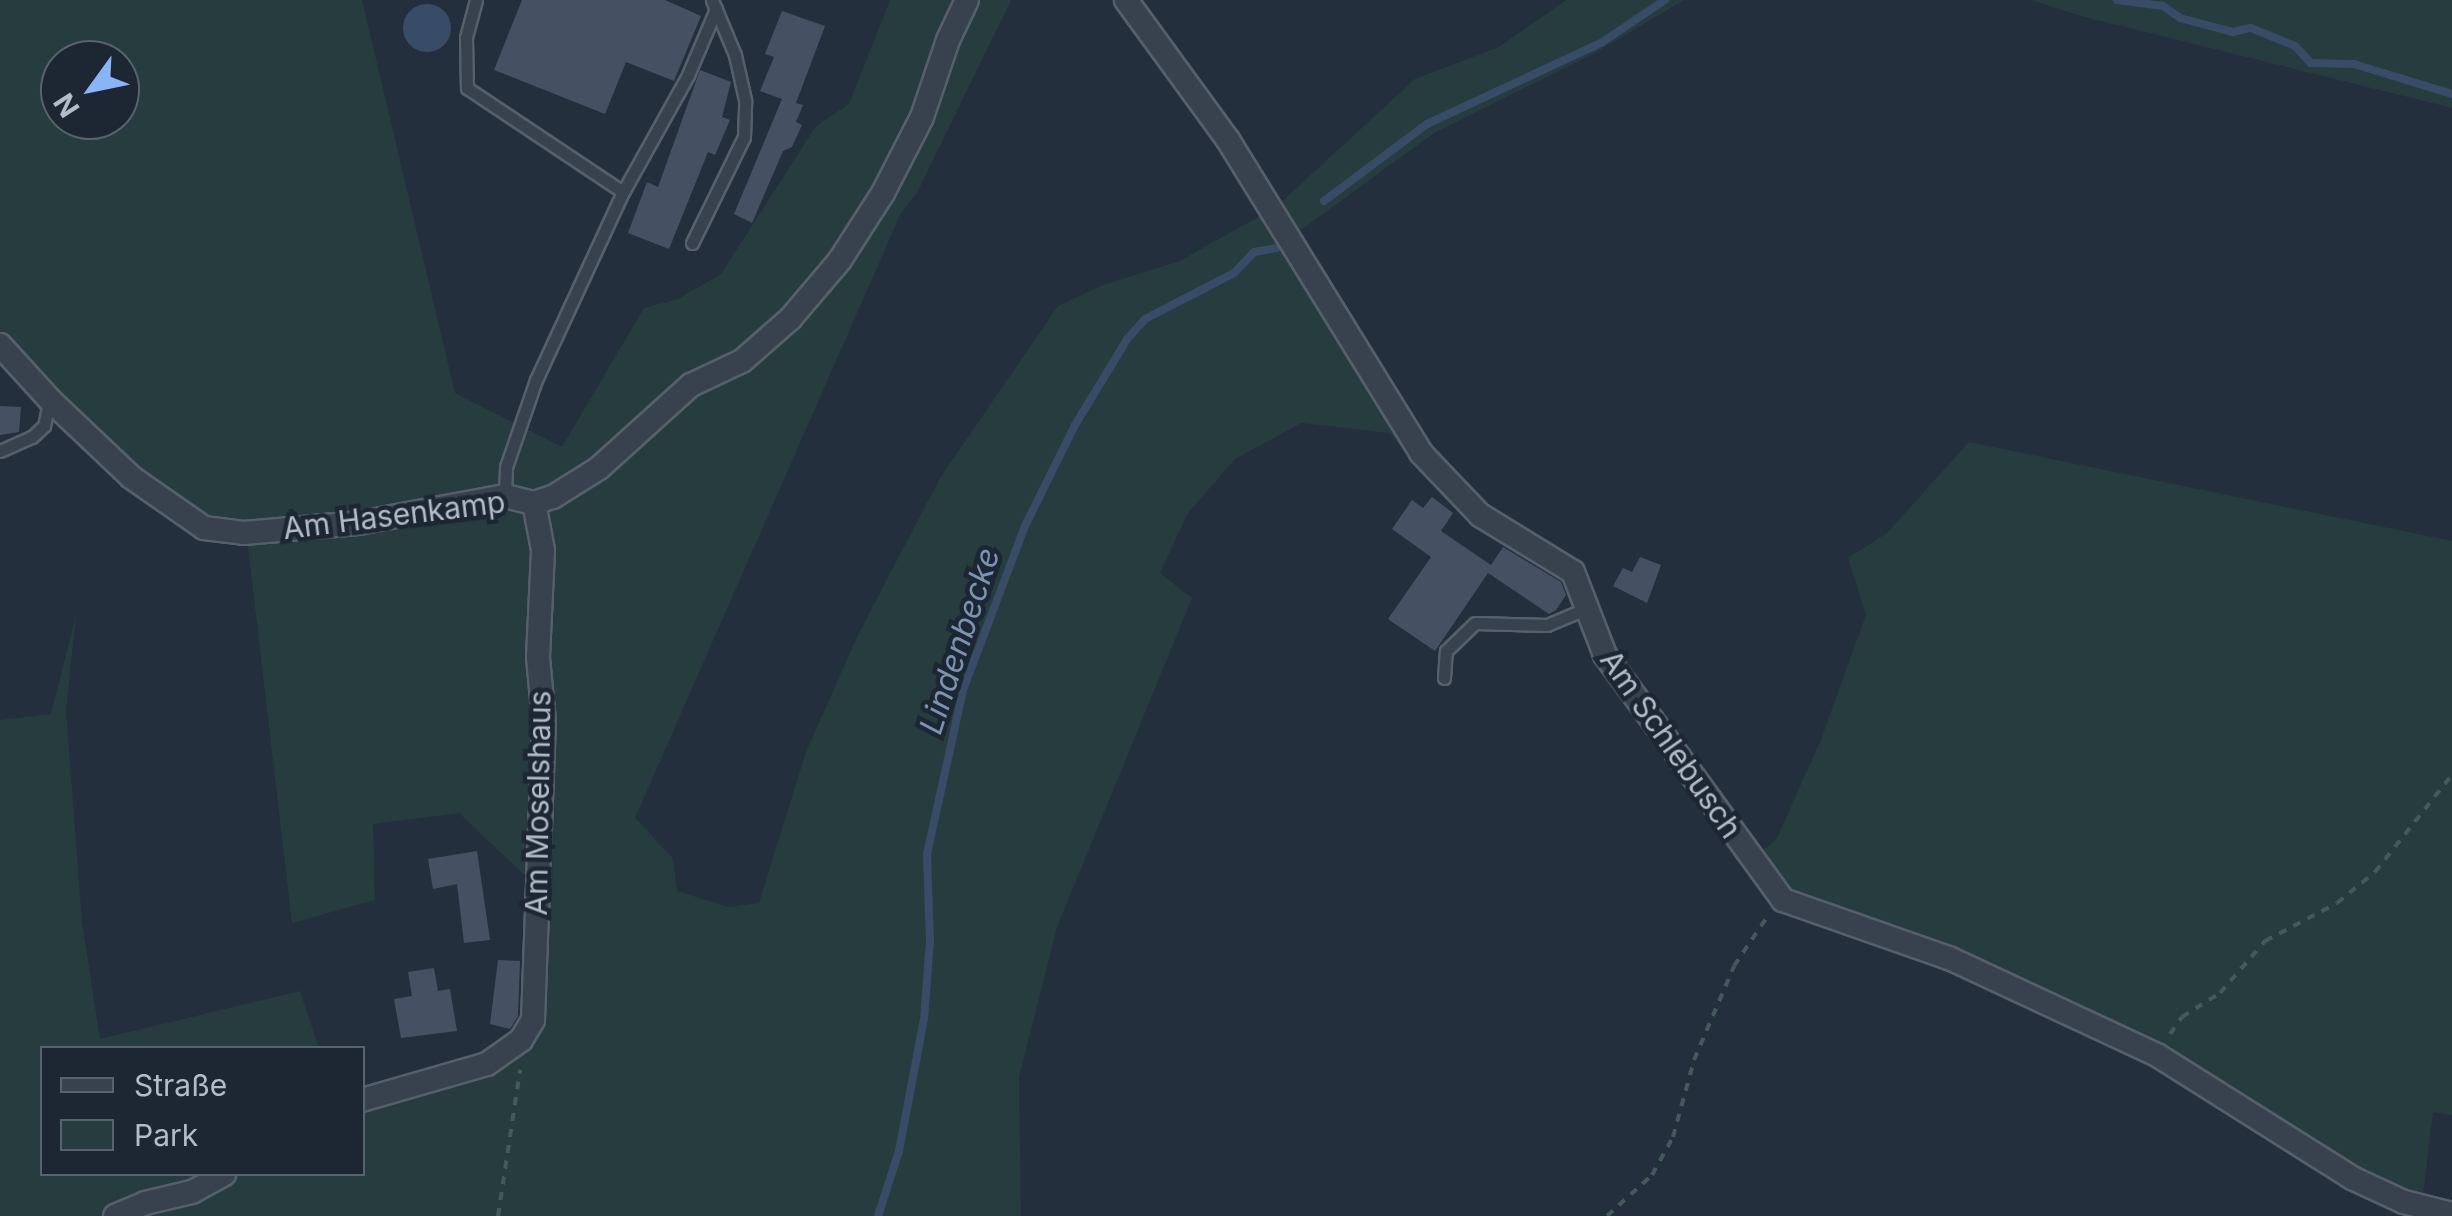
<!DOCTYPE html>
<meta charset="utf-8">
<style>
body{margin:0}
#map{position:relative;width:2452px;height:1216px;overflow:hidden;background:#242f3e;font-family:Inter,sans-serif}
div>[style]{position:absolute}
.green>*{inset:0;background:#263c3f}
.water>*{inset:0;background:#394c67}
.round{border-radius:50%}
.stream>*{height:8px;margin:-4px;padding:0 4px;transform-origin:4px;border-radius:4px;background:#394c67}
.building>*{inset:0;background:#455162}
.path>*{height:4px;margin-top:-2px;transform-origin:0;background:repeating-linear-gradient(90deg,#44595c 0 8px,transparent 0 16px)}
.roads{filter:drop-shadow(2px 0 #565f6c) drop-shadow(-2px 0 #565f6c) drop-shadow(0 2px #565f6c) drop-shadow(0 -2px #565f6c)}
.service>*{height:11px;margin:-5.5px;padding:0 5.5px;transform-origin:5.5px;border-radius:5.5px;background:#38414e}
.minor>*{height:22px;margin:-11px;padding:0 11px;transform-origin:11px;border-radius:11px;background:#38414e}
span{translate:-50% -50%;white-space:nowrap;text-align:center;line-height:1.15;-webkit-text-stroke:9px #1d2633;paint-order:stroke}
.street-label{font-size:30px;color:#b4bcc9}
.water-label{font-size:32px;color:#7c92b1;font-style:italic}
.legend{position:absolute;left:40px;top:1046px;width:325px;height:130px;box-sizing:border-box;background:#1d2633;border:2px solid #59626f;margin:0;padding:12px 18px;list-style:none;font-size:30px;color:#b4bcc9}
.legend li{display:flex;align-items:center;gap:20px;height:50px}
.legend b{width:50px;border:2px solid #59626f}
.north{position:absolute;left:40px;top:40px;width:100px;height:100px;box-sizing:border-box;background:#1d2633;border:2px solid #59626f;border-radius:50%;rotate:237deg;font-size:28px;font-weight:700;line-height:40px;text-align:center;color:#b4bcc9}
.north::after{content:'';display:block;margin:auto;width:35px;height:45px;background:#8ab4f8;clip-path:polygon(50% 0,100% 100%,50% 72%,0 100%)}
</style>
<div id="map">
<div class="green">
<div style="clip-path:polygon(evenodd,0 0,362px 0,455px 393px,562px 447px,644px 308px,678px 299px,721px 274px,816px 126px,849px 104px,890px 0,1011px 0,917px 193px,901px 213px,635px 818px,673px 858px,677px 891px,728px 907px,759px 903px,806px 752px,858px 635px,940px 478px,1058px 306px,1103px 285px,1180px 261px,1267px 212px,1413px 453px,1409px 457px,1390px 433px,1301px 423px,1235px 459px,1188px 513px,1160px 573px,1192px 598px,1057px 927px,1019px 1077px,1021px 1216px,0 1216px,0 720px,51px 714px,76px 616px,66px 710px,82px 922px,100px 1039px,300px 991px,319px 1048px,42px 1048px,42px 1174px,362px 1174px,363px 1106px,523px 1045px,540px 874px,523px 874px,459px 813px,373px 824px,375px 900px,292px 923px,247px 538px,241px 528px,199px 518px,168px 493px,65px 403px,0 332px,0 0,60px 60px,120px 60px,120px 120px,60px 120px,60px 60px)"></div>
<div style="clip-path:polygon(1566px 0,1684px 0,1593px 54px,1434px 133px,1294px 235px,1276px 207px,1415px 79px,1499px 47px)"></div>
<div style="clip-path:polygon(2031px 0,2452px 0,2452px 108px,2081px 16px)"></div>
<div style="clip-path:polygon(1969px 442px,2452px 541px,2452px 1115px,2433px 1112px,2422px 1203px,2407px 1198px,2200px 1075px,1794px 899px,1756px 856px,1776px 840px,1820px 742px,1866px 615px,1848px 558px,1887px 533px)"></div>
</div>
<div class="water">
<div class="round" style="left:403px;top:4px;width:48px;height:48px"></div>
</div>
<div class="stream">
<div style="left:2117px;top:0;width:46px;rotate:7.4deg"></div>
<div style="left:2163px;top:6px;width:21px;rotate:35deg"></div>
<div style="left:2180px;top:18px;width:55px;rotate:14.8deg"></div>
<div style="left:2233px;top:32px;width:18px;rotate:-13deg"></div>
<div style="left:2251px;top:28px;width:48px;rotate:22.2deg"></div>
<div style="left:2295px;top:46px;width:23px;rotate:47deg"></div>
<div style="left:2311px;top:63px;width:43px;rotate:1.3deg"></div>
<div style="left:2354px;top:64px;width:102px;rotate:17deg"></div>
<div style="left:1324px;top:201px;width:129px;rotate:-36.8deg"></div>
<div style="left:1427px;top:124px;width:192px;rotate:-25deg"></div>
<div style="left:1601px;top:43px;width:77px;rotate:-33.9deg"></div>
<div style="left:878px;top:1216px;width:68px;rotate:-72.1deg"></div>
<div style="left:899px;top:1151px;width:134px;rotate:-79.3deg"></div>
<div style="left:924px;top:1019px;width:78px;rotate:-85.6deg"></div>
<div style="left:930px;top:941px;width:87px;rotate:-92deg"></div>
<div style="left:927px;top:854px;width:168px;rotate:-77.6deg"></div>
<div style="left:963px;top:690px;width:175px;rotate:-69.3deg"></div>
<div style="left:1025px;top:526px;width:113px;rotate:-63.7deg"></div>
<div style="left:1075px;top:425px;width:102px;rotate:-58.7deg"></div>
<div style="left:1128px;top:338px;width:25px;rotate:-48deg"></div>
<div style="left:1145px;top:319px;width:100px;rotate:-27.3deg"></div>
<div style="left:1234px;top:273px;width:29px;rotate:-46deg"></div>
<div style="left:1254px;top:252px;width:23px;rotate:-10deg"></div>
</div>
<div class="building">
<div style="clip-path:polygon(522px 0,665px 0,701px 16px,674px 81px,626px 62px,605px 114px,494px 70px)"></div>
<div style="clip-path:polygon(782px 11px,825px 26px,796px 103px,803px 105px,796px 122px,802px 125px,792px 147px,783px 151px,752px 223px,734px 214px,782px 99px,760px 91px,774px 57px,765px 54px)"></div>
<div style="clip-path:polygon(700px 70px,731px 82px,722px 117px,730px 120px,715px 155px,708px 152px,669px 249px,628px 233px,647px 182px,658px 187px)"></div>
<div style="clip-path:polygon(0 406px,21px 407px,19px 432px,0 435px)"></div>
<div style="clip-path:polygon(1432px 497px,1453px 513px,1441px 531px,1491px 565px,1503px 547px,1561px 582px,1566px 595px,1556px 610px,1549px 614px,1488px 573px,1435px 651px,1388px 619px,1431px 557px,1392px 529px,1412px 500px,1423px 508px)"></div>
<div style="clip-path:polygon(1640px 557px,1661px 565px,1647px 603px,1613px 586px,1623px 568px,1632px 572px)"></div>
<div style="clip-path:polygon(477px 851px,490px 940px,464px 943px,457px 884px,433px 889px,428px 859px)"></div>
<div style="clip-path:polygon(498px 960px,520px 961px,518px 1016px,510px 1029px,490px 1024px)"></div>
<div style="clip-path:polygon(434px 968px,438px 991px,450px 989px,457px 1031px,401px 1038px,394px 999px,412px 996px,408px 972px)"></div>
</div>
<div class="path">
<div style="left:2170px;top:1034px;width:21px;rotate:-55deg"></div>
<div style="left:2182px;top:1017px;width:45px;rotate:-32.3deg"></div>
<div style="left:2220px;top:993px;width:69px;rotate:-49.1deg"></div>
<div style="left:2265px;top:941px;width:81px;rotate:-27.8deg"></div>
<div style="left:2337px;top:903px;width:49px;rotate:-39.2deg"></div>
<div style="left:2375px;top:872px;width:124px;rotate:-51.6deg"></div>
<div style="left:498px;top:1216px;width:148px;rotate:-81.4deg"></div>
<div style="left:1607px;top:1216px;width:61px;rotate:-42.3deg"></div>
<div style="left:1652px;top:1175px;width:43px;rotate:-61.1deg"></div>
<div style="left:1673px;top:1137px;width:80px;rotate:-74.7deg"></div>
<div style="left:1694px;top:1060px;width:102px;rotate:-66.9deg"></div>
<div style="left:1734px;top:966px;width:59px;rotate:-56deg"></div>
</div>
<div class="roads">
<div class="service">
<div style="left:476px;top:0;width:39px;rotate:105deg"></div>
<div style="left:466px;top:38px;width:50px;rotate:88.9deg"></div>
<div style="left:467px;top:88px;width:187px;rotate:33.7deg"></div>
<div style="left:623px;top:192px;width:134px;rotate:-60.9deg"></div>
<div style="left:688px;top:75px;width:72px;rotate:-67deg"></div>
<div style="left:692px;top:243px;width:118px;rotate:-63.9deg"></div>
<div style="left:744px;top:137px;width:37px;rotate:-88deg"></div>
<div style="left:745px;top:100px;width:46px;rotate:-102.5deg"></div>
<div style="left:735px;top:55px;width:60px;rotate:-112.7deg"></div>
<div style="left:0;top:451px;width:35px;rotate:-24deg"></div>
<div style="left:32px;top:437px;width:16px;rotate:-43deg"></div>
<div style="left:44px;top:426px;width:25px;rotate:-78deg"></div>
<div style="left:505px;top:496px;width:29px;rotate:-88deg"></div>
<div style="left:506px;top:467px;width:92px;rotate:-71deg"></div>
<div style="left:536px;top:380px;width:207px;rotate:-65.2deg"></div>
<div style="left:1444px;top:678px;width:27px;rotate:-86deg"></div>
<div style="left:1446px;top:651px;width:40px;rotate:-44deg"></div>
<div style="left:1475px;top:623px;width:72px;rotate:1.6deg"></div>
<div style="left:1547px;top:625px;width:41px;rotate:-22.8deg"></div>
</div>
<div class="minor">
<div style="left:1126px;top:0;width:173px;rotate:53.9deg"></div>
<div style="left:1228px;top:140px;width:368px;rotate:58.3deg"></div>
<div style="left:1421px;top:453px;width:86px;rotate:46.4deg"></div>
<div style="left:1480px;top:515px;width:109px;rotate:31.5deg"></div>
<div style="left:1573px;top:572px;width:89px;rotate:68.9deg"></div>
<div style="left:1605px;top:655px;width:303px;rotate:54deg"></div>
<div style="left:1783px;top:900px;width:176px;rotate:19.3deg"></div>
<div style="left:1949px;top:958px;width:230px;rotate:25deg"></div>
<div style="left:2157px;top:1055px;width:231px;rotate:32.2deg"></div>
<div style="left:2352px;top:1178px;width:57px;rotate:24.8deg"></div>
<div style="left:2404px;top:1202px;width:49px;rotate:14deg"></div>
<div style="left:0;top:345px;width:74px;rotate:47.7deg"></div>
<div style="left:50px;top:400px;width:112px;rotate:43.5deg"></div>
<div style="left:131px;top:477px;width:89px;rotate:34.9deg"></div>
<div style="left:204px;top:528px;width:40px;rotate:7.1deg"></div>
<div style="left:244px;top:533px;width:115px;rotate:-5deg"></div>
<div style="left:359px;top:523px;width:148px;rotate:-10.5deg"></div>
<div style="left:505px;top:496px;width:30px;rotate:14deg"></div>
<div style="left:534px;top:503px;width:20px;rotate:-18deg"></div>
<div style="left:553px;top:497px;width:54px;rotate:-32.2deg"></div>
<div style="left:599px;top:468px;width:124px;rotate:-42.1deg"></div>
<div style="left:691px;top:385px;width:56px;rotate:-25.2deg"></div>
<div style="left:742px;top:361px;width:64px;rotate:-41.2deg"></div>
<div style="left:790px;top:319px;width:77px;rotate:-49.7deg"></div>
<div style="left:840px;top:260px;width:80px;rotate:-57.3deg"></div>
<div style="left:883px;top:193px;width:85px;rotate:-62.8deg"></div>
<div style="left:922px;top:117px;width:81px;rotate:-71.3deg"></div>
<div style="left:948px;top:40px;width:44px;rotate:-64.6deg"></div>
<div style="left:362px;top:1100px;width:130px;rotate:-16.1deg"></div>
<div style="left:487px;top:1064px;width:42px;rotate:-35.2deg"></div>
<div style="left:521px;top:1040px;width:23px;rotate:-59deg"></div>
<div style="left:533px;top:1020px;width:299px;rotate:-87.9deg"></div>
<div style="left:544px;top:721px;width:64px;rotate:-95.4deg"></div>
<div style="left:538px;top:657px;width:107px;rotate:-87.3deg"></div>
<div style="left:543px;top:550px;width:48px;rotate:-100.8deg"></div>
<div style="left:115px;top:1216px;width:33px;rotate:-23deg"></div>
<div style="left:145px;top:1203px;width:48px;rotate:-13.2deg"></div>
<div style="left:192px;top:1192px;width:37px;rotate:-29deg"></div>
</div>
</div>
<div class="street-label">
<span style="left:394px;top:515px;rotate:-7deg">Am Hasenkamp</span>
<span style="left:1671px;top:744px;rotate:55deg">Am Schlebusch</span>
<span style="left:538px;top:803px;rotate:-89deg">Am Moselshaus</span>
</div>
<div class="water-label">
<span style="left:960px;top:641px;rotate:-72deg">Lindenbecke</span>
</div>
<ul class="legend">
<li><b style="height:12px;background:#38414e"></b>Straße</li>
<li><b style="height:28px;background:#263c3f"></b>Park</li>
</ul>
<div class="north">N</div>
</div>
